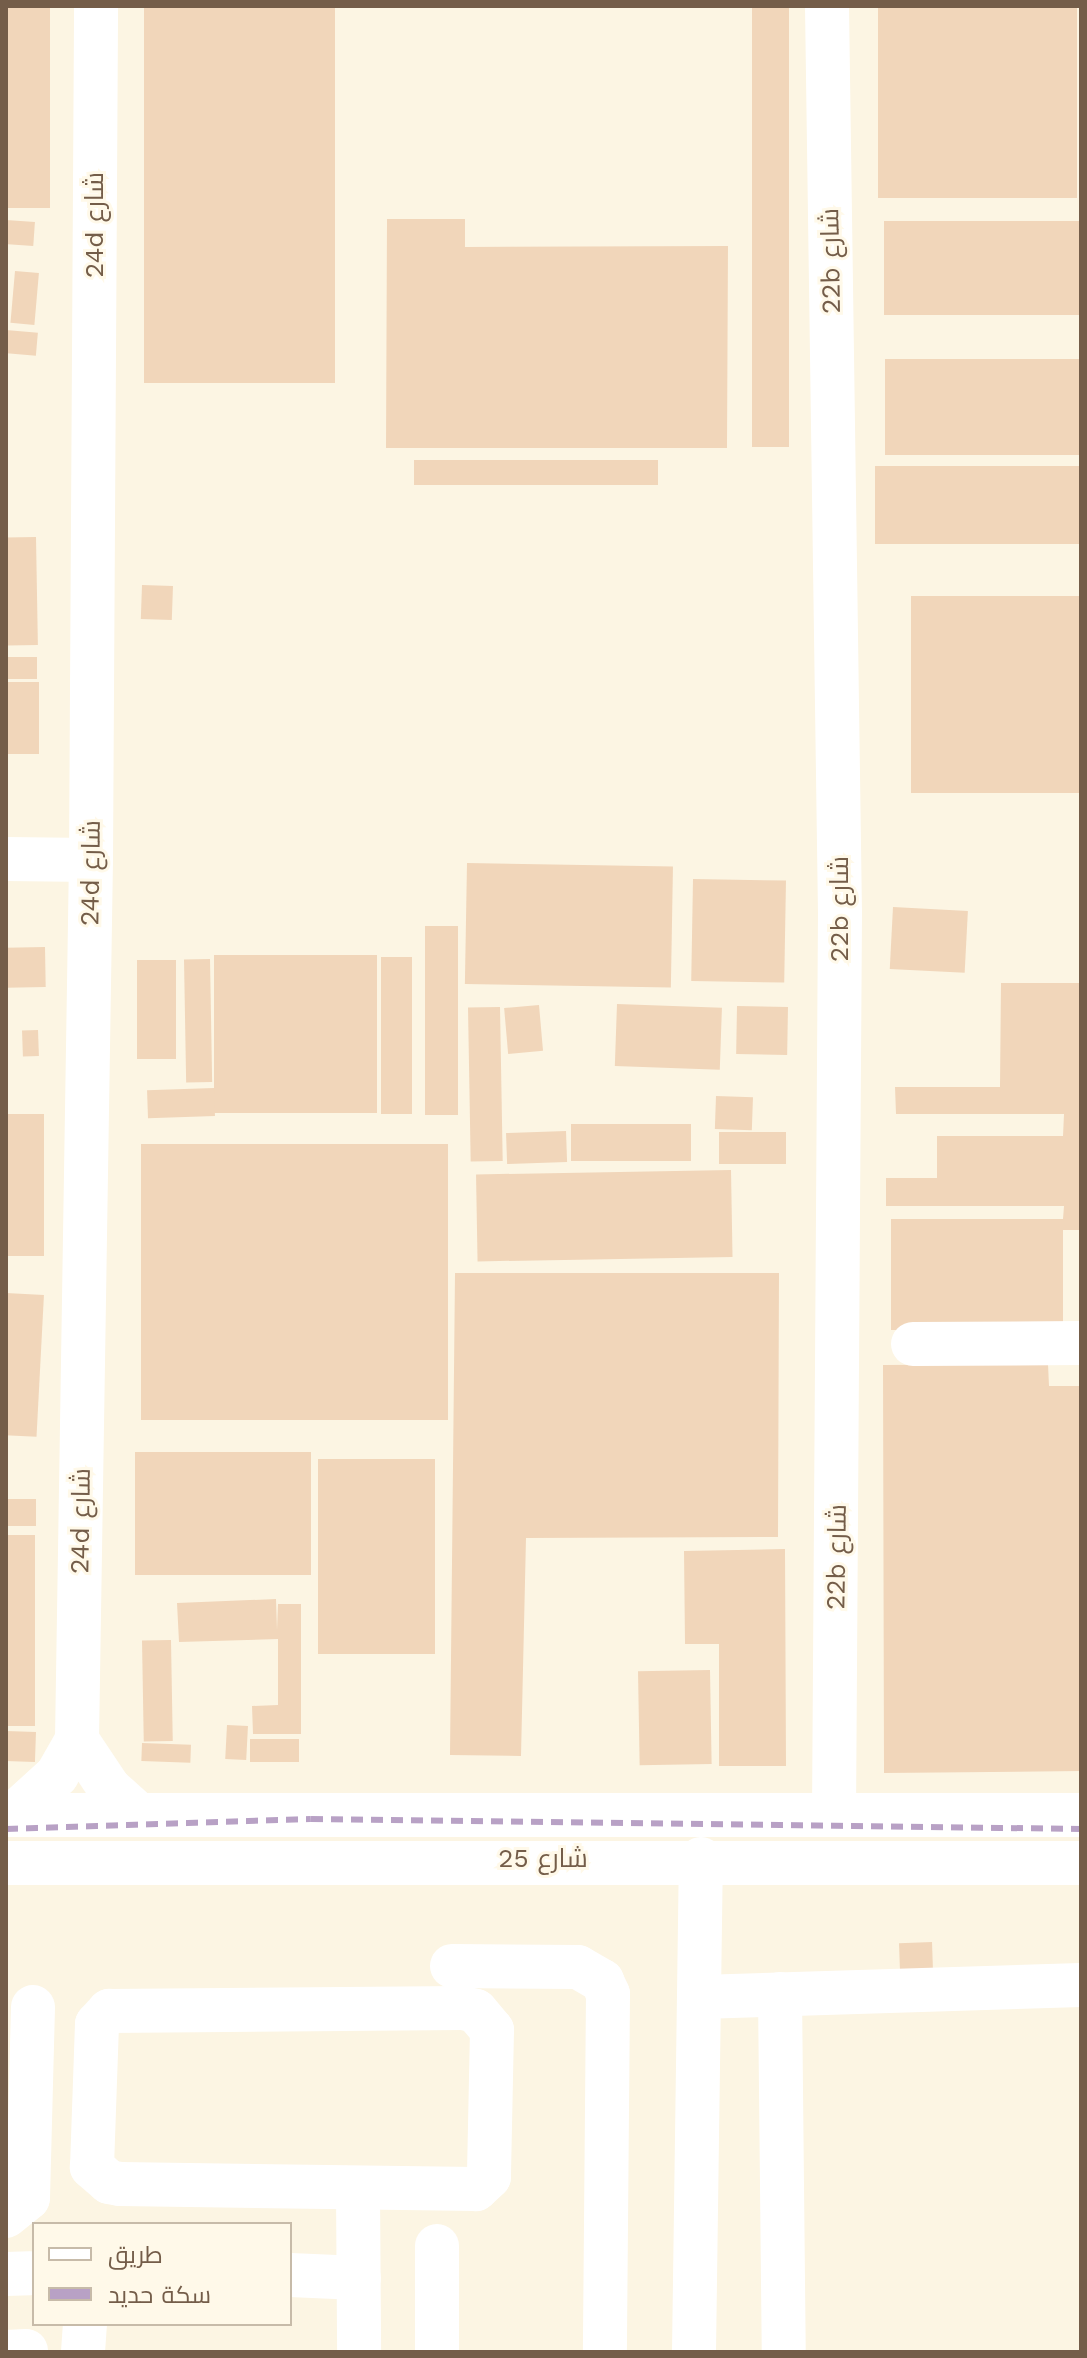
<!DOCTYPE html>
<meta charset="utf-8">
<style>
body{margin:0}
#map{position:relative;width:1087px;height:2358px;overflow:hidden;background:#fcf5e3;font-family:"Work Sans",Cairo,sans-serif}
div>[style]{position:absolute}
.building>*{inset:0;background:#f1d6ba;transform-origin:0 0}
.minor>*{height:44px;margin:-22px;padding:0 22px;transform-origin:22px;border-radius:22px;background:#fff}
.rail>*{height:6px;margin-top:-3px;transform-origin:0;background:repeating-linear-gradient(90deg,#b8a1c5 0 12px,transparent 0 20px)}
span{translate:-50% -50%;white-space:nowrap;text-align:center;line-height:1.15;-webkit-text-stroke:6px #fff9e9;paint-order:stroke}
.street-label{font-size:26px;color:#745d49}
.frame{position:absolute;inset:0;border:8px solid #745d49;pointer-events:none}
.legend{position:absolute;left:32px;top:2222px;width:260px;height:104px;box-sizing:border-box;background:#fff9e9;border:2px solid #c7bba9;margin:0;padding:10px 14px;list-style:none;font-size:24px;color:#745d49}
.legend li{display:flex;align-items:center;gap:16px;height:40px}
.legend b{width:40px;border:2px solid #c7bba9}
</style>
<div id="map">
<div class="building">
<div style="left:6px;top:6px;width:44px;height:202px"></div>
<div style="left:144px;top:6px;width:191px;height:377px"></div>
<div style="left:752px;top:6px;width:37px;height:441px"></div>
<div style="left:878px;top:6px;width:199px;height:192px"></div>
<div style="clip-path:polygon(387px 219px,465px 219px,465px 247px,728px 246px,727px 448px,386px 448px)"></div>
<div style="left:6px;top:220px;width:29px;height:24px;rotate:4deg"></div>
<div style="left:884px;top:221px;width:197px;height:94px"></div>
<div style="left:15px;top:271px;width:24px;height:52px;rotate:5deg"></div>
<div style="left:6px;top:330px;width:32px;height:23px;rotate:5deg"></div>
<div style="left:885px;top:359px;width:196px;height:96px"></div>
<div style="left:414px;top:460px;width:244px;height:25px"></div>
<div style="left:1081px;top:466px;width:78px;height:206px;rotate:90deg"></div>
<div style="left:36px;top:537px;width:108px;height:30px;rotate:89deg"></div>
<div style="left:142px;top:585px;width:31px;height:34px;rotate:2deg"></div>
<div style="left:911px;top:596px;width:170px;height:197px"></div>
<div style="left:6px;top:657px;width:31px;height:22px"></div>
<div style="left:6px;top:682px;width:33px;height:72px"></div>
<div style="left:467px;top:863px;width:206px;height:121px;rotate:1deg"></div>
<div style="left:693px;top:879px;width:93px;height:102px;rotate:1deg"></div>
<div style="left:893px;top:907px;width:75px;height:62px;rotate:3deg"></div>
<div style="left:425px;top:926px;width:33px;height:189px"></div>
<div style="left:45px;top:947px;width:40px;height:39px;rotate:89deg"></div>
<div style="left:377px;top:955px;width:158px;height:163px;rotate:90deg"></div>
<div style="left:381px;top:957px;width:31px;height:157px"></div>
<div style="left:210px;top:959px;width:123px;height:26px;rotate:89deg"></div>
<div style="left:137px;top:960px;width:39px;height:99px"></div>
<div style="clip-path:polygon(1001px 983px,1081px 983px,1081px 1230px,1063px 1230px,1063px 1329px,891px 1330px,891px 1219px,1063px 1219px,1064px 1206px,886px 1206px,886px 1178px,937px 1178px,937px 1136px,1063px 1136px,1064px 1114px,896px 1114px,895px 1087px,1000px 1087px)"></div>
<div style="left:617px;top:1004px;width:105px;height:62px;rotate:2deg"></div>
<div style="left:539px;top:1005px;width:46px;height:35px;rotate:85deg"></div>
<div style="left:737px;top:1006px;width:51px;height:48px;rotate:1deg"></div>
<div style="left:500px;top:1007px;width:154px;height:32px;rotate:89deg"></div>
<div style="left:38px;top:1030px;width:26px;height:16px;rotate:88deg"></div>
<div style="left:214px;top:1088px;width:28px;height:67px;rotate:88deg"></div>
<div style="left:716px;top:1096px;width:37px;height:33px;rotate:2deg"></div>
<div style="left:6px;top:1114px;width:38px;height:142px"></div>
<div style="left:691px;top:1124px;width:37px;height:120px;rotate:90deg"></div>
<div style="left:566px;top:1131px;width:31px;height:60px;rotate:88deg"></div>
<div style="left:719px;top:1132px;width:67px;height:32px"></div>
<div style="left:448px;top:1144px;width:276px;height:307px;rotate:90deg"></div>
<div style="left:731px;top:1170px;width:87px;height:255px;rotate:89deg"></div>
<div style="clip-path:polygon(455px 1273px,779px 1273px,778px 1537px,526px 1538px,521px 1756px,450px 1755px)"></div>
<div style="left:6px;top:1293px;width:38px;height:142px;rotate:3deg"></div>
<div style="clip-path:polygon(1048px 1364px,1049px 1386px,1081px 1386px,1081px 1771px,884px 1773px,883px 1365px)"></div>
<div style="left:135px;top:1452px;width:176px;height:123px"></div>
<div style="left:318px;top:1459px;width:117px;height:195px"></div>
<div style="left:6px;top:1499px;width:30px;height:27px"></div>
<div style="left:35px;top:1535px;width:191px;height:29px;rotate:90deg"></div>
<div style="clip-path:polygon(785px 1549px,786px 1766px,719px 1766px,719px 1644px,685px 1644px,684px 1551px)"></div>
<div style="clip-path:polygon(276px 1599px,277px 1630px,278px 1604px,301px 1604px,301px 1734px,253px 1734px,252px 1706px,278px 1705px,278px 1639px,179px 1642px,177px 1603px)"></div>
<div style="left:171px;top:1640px;width:101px;height:29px;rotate:89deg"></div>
<div style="left:710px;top:1670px;width:94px;height:72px;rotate:89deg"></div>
<div style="left:227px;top:1725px;width:21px;height:34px;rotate:3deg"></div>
<div style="left:6px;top:1731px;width:30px;height:30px;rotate:2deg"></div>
<div style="left:250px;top:1739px;width:49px;height:23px"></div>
<div style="left:142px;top:1743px;width:49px;height:18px;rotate:2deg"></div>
<div style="left:932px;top:1942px;width:35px;height:33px;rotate:88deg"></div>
</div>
<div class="minor">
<div style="left:827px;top:6px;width:906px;rotate:89.18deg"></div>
<div style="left:840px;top:912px;width:901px;rotate:90.38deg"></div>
<div style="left:6px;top:859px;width:85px;rotate:0.7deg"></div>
<div style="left:913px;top:1344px;width:168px;rotate:-0.3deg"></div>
<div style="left:77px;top:1740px;width:58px;rotate:56.3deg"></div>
<div style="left:109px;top:1788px;width:39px;rotate:42deg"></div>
<div style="left:6px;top:1815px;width:1075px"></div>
<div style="left:13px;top:1815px;width:59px;rotate:-42.3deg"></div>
<div style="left:57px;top:1775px;width:40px;rotate:-60.3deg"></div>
<div style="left:77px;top:1740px;width:880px;rotate:-89.09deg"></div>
<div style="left:91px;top:860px;width:854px;rotate:-89.66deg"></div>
<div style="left:6px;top:1863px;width:1075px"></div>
<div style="left:452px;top:1966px;width:126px;rotate:0.5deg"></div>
<div style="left:578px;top:1967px;width:28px;rotate:30deg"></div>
<div style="left:602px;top:1981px;width:14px;rotate:65deg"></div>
<div style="left:608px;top:1994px;width:358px;rotate:90.5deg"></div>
<div style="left:780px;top:1994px;width:358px;rotate:89.4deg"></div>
<div style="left:700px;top:1997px;width:381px;rotate:-1.8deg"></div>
<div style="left:463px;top:2008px;width:13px;rotate:13deg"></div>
<div style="left:476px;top:2011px;width:25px;rotate:50deg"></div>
<div style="left:492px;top:2030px;width:147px;rotate:91.2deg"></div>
<div style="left:489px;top:2177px;width:18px;rotate:137deg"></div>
<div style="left:476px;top:2189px;width:356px;rotate:-179.2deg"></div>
<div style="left:120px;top:2184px;width:11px;rotate:-170deg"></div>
<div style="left:109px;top:2182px;width:23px;rotate:-139deg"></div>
<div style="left:92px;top:2167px;width:143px;rotate:-88deg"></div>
<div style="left:97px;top:2024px;width:18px;rotate:-47deg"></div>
<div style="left:109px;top:2011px;width:354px;rotate:-0.5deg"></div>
<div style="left:358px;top:2190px;width:162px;rotate:89.6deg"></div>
<div style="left:6px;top:2216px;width:28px;rotate:-39deg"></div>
<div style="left:28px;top:2198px;width:191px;rotate:-88.5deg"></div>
<div style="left:6px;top:2274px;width:24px;rotate:-2deg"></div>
<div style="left:290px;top:2275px;width:69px;rotate:2.5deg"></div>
<div style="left:6px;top:2352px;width:20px;rotate:-3deg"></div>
<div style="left:83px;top:2352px;width:28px;rotate:-86deg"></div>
<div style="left:437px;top:2352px;width:106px;rotate:-90deg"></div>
<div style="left:694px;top:2352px;width:493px;rotate:-89.2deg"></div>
</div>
<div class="rail">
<div style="left:6px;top:1829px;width:305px;rotate:-1.9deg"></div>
<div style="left:311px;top:1819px;width:770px;rotate:0.74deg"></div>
</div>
<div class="street-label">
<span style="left:95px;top:225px;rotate:-90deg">24d شارع</span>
<span style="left:831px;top:261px;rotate:-91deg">22b شارع</span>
<span style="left:91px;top:873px;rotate:-89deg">24d شارع</span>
<span style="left:840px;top:909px;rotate:-90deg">22b شارع</span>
<span style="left:81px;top:1521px;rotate:-89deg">24d شارع</span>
<span style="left:837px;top:1557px;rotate:-89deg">22b شارع</span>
<span style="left:543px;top:1859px">شارع 25</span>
</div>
<div class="frame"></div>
<ul class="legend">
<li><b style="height:10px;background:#fff"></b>طريق</li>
<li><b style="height:10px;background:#b8a1c5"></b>سكة حديد</li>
</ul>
</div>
